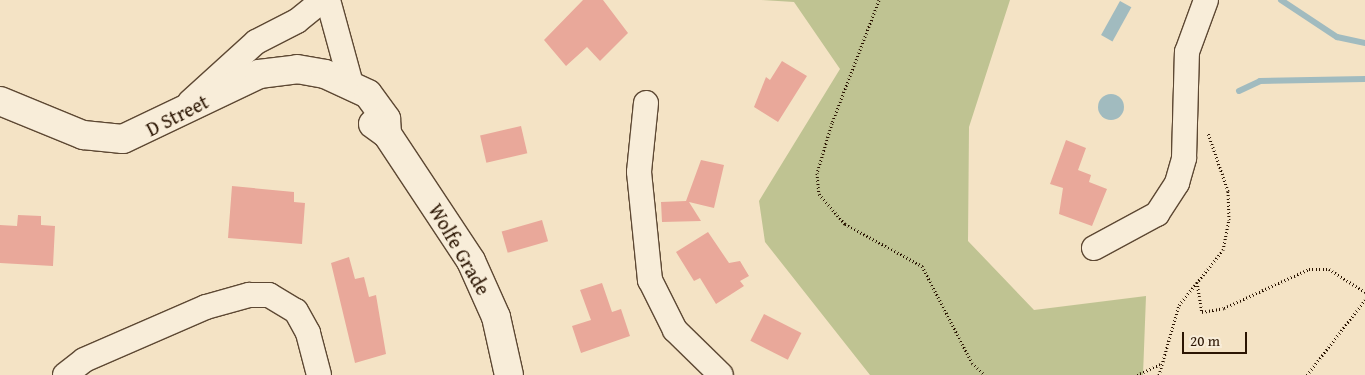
<!DOCTYPE html>
<style>
body{margin:0}
#map{position:relative;width:1365px;height:375px;overflow:hidden;background:#f4e3c5;font-family:"Gentium Book Plus",serif}
div>[style]{position:absolute}
.green>*{inset:0;background:#bfc392}
.water>*{inset:0;background:#a1bbbf;transform-origin:0 0}
.round{border-radius:50%}
.stream>*{height:6px;margin:-3px;padding:0 3px;transform-origin:3px;border-radius:3px;background:#a1bbbf}
.building>*{inset:0;background:#e9a89a;transform-origin:0 0}
.path>*{height:3px;margin-top:-1.5px;transform-origin:0;background:repeating-linear-gradient(90deg,#2b1502 0 1px,transparent 0 3.5px)}
.roads{filter:drop-shadow(1px 0 #5d4833) drop-shadow(-1px 0 #5d4833) drop-shadow(0 1px #5d4833) drop-shadow(0 -1px #5d4833)}
.minor>*{height:24px;margin:-12px;padding:0 12px;transform-origin:12px;border-radius:12px;background:#f8edd9}
.tertiary>*{height:28px;margin:-14px;padding:0 14px;transform-origin:14px;border-radius:14px;background:#f8edd9}
span{translate:-50% -50%;white-space:nowrap;text-align:center;line-height:1.15;-webkit-text-stroke:4.5px #f8edd9;paint-order:stroke}
.street-label{font-size:20px;color:#2b1502}
.scale{position:absolute;left:1182px;top:332px;width:65px;height:22px;box-sizing:border-box;border:2px solid #2b1502;border-top:0;padding-left:6px;font-size:15px;line-height:18px;white-space:nowrap;color:#2b1502;-webkit-text-stroke:4px #f8edd9;paint-order:stroke}
</style>
<div id="map">
<div class="green">
<div style="clip-path:polygon(762px 0,1010px 0,969px 127px,968px 241px,1034px 310px,1146px 296px,1143px 375px,870px 375px,765px 242px,759px 201px,840px 69px,794px 2px)"></div>
</div>
<div class="water">
<div style="left:1120px;top:1px;width:13px;height:39px;rotate:29deg"></div>
<div class="round" style="left:1098px;top:94px;width:26px;height:26px"></div>
</div>
<div class="stream">
<div style="left:1281px;top:0;width:67px;rotate:33.5deg"></div>
<div style="left:1337px;top:37px;width:29px;rotate:12deg"></div>
<div style="left:1239px;top:91px;width:23px;rotate:-25deg"></div>
<div style="left:1260px;top:81px;width:105px;rotate:-1.1deg"></div>
</div>
<div class="building">
<div style="clip-path:polygon(583px 0,603px 0,628px 33px,600px 61px,587px 47px,566px 66px,544px 40px)"></div>
<div style="clip-path:polygon(782px 61px,807px 76px,778px 122px,754px 107px,766px 77px,770px 80px)"></div>
<div style="left:521px;top:126px;width:28px;height:42px;rotate:77deg"></div>
<div style="clip-path:polygon(1066px 140px,1086px 148px,1078px 170px,1091px 175px,1089px 182px,1107px 189px,1092px 226px,1059px 214px,1063px 188px,1050px 184px)"></div>
<div style="clip-path:polygon(701px 160px,724px 165px,714px 208px,689px 202px,701px 221px,662px 222px,661px 202px,686px 201px)"></div>
<div style="clip-path:polygon(232px 186px,294px 192px,294px 202px,305px 203px,302px 244px,228px 238px)"></div>
<div style="clip-path:polygon(18px 215px,41px 216px,41px 225px,55px 226px,53px 266px,0 263px,0 225px,17px 226px)"></div>
<div style="left:542px;top:220px;width:22px;height:42px;rotate:74deg"></div>
<div style="clip-path:polygon(708px 232px,729px 263px,740px 261px,749px 276px,740px 281px,744px 286px,716px 304px,700px 278px,694px 281px,676px 252px)"></div>
<div style="clip-path:polygon(349px 257px,355px 279px,364px 277px,369px 297px,376px 295px,386px 354px,355px 363px,331px 263px)"></div>
<div style="clip-path:polygon(602px 283px,612px 312px,621px 309px,630px 336px,581px 353px,572px 326px,591px 320px,580px 290px)"></div>
<div style="left:764px;top:314px;width:42px;height:30px;rotate:27deg"></div>
</div>
<div class="path">
<div style="left:879px;top:0;width:132px;rotate:110.9deg"></div>
<div style="left:832px;top:123px;width:52px;rotate:106.7deg"></div>
<div style="left:817px;top:173px;width:21px;rotate:85deg"></div>
<div style="left:819px;top:194px;width:40px;rotate:49deg"></div>
<div style="left:845px;top:224px;width:88px;rotate:28.6deg"></div>
<div style="left:922px;top:266px;width:109px;rotate:62.7deg"></div>
<div style="left:972px;top:363px;width:18px;rotate:43deg"></div>
<div style="left:1197px;top:282px;width:30px;rotate:81deg"></div>
<div style="left:1202px;top:312px;width:22px;rotate:-10deg"></div>
<div style="left:1224px;top:308px;width:94px;rotate:-24.6deg"></div>
<div style="left:1309px;top:269px;width:20px"></div>
<div style="left:1329px;top:269px;width:43px;rotate:32.6deg"></div>
<div style="left:1137px;top:375px;width:26px;rotate:-25deg"></div>
<div style="left:1159px;top:375px;width:73px;rotate:-74.1deg"></div>
<div style="left:1179px;top:305px;width:70px;rotate:-51.3deg"></div>
<div style="left:1223px;top:250px;width:31px;rotate:-79deg"></div>
<div style="left:1229px;top:220px;width:29px;rotate:-92deg"></div>
<div style="left:1228px;top:191px;width:61px;rotate:-109deg"></div>
<div style="left:1307px;top:375px;width:95px;rotate:-52.3deg"></div>
</div>
<div class="roads">
<div class="minor">
<div style="left:328px;top:0;width:91px;rotate:74.7deg"></div>
<div style="left:190px;top:102px;width:89px;rotate:-42.3deg"></div>
<div style="left:256px;top:42px;width:46px;rotate:-27.1deg"></div>
<div style="left:297px;top:21px;width:33px;rotate:-39deg"></div>
<div style="left:646px;top:103px;width:69px;rotate:95.8deg"></div>
<div style="left:639px;top:172px;width:109px;rotate:84.2deg"></div>
<div style="left:650px;top:280px;width:56px;rotate:63.4deg"></div>
<div style="left:675px;top:330px;width:64px;rotate:44.4deg"></div>
<div style="left:1094px;top:248px;width:72px;rotate:-28.4deg"></div>
<div style="left:1157px;top:214px;width:37px;rotate:-57deg"></div>
<div style="left:1177px;top:183px;width:26px;rotate:-74deg"></div>
<div style="left:1184px;top:158px;width:106px;rotate:-88.4deg"></div>
<div style="left:1187px;top:52px;width:55px;rotate:-69.9deg"></div>
<div style="left:65px;top:375px;width:24px;rotate:-38deg"></div>
<div style="left:84px;top:360px;width:133px;rotate:-23.5deg"></div>
<div style="left:206px;top:307px;width:45px;rotate:-15.6deg"></div>
<div style="left:249px;top:295px;width:20px"></div>
<div style="left:269px;top:295px;width:31px;rotate:31deg"></div>
<div style="left:296px;top:311px;width:25px;rotate:61deg"></div>
<div style="left:308px;top:333px;width:43px;rotate:75.3deg"></div>
</div>
<div class="tertiary">
<div style="left:0;top:101px;width:90px;rotate:22.3deg"></div>
<div style="left:83px;top:135px;width:40px;rotate:5.7deg"></div>
<div style="left:123px;top:139px;width:151px;rotate:-25.5deg"></div>
<div style="left:259px;top:74px;width:38px;rotate:-7deg"></div>
<div style="left:297px;top:69px;width:28px;rotate:10deg"></div>
<div style="left:325px;top:74px;width:47px;rotate:24.9deg"></div>
<div style="left:368px;top:94px;width:31px;rotate:54deg"></div>
<div style="left:386px;top:119px;width:15px;rotate:86deg"></div>
<div style="left:373px;top:124px;width:17px;rotate:36deg"></div>
<div style="left:387px;top:134px;width:152px;rotate:56.5deg"></div>
<div style="left:471px;top:261px;width:61px;rotate:65.9deg"></div>
<div style="left:496px;top:317px;width:59px;rotate:77.4deg"></div>
</div>
</div>
<div class="street-label">
<span style="left:177px;top:115px;rotate:-27deg">D Street</span>
<span style="left:460px;top:249px;rotate:60deg">Wolfe Grade</span>
</div>
<div class="scale">20 m</div>
</div>
